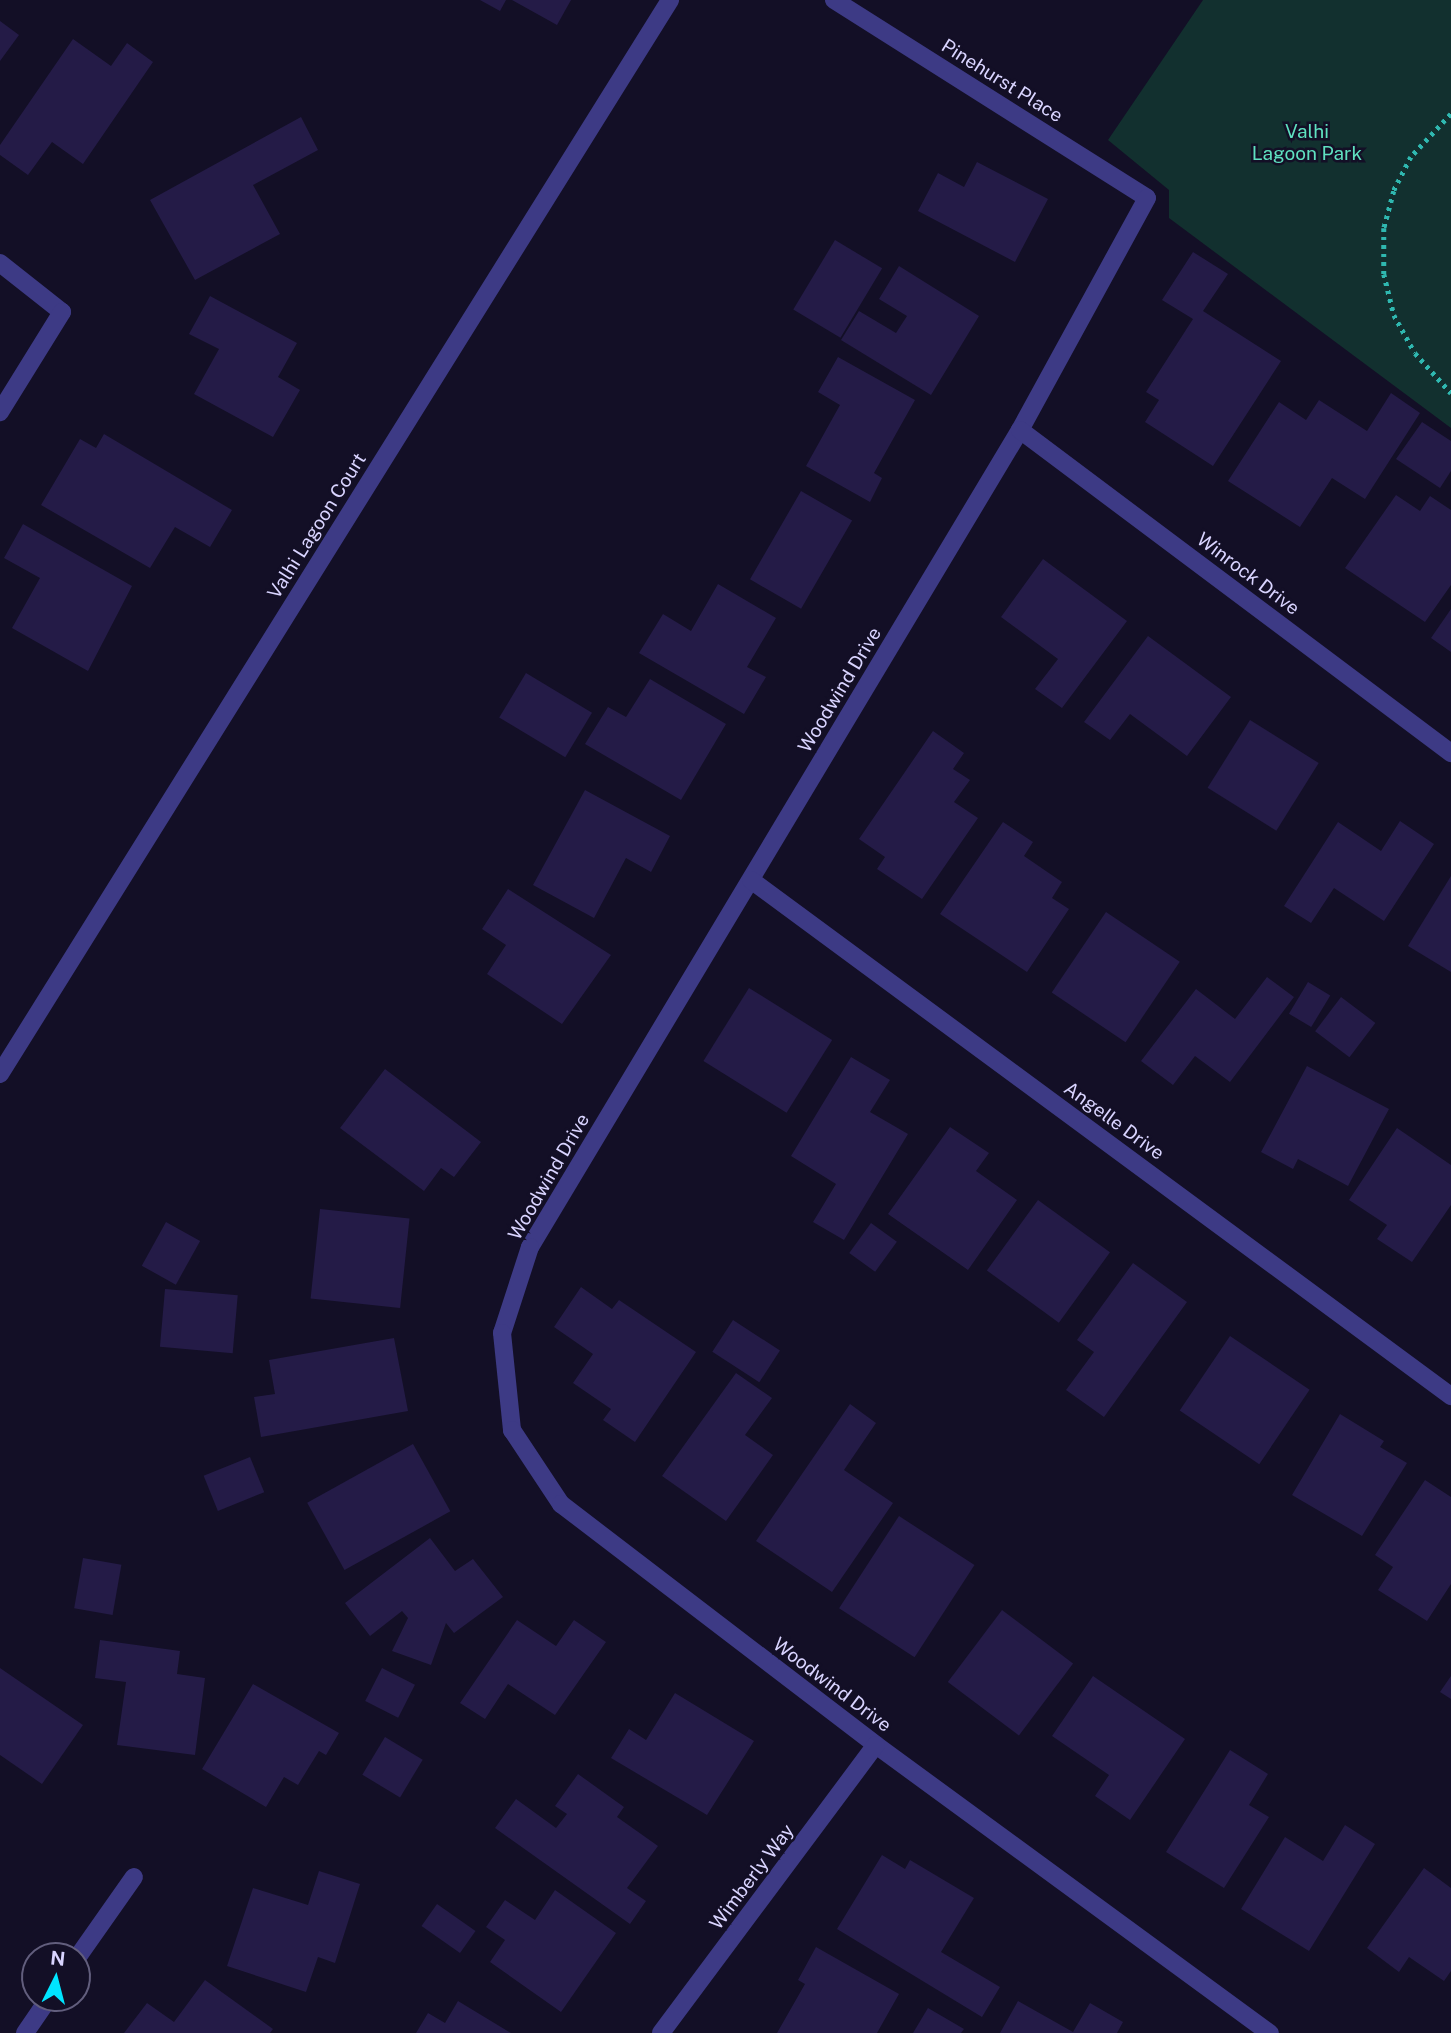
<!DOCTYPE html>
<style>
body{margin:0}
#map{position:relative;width:1451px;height:2033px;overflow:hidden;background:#130f26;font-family:"Public Sans",sans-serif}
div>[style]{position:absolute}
.green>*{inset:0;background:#12302f}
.building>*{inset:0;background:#241b47;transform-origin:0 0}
.path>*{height:4.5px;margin-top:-2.25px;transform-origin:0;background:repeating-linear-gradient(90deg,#2fb8b0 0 3.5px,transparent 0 8.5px)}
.street>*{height:18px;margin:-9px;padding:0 9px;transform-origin:9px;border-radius:9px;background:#3d3a85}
span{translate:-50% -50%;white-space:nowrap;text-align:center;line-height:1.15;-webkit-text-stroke:5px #130f26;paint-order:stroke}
.street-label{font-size:19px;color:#d9d4ff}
.park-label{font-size:19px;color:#5fe0c0}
.north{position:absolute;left:21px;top:1942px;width:70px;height:70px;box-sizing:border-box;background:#130f26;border:2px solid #625e7d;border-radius:50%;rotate:6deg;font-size:19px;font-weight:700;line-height:28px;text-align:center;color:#d9d4ff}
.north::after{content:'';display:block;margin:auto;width:24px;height:32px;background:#00e5ff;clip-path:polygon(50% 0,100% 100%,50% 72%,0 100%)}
</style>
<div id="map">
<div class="green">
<div style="clip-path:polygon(1203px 0,1451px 0,1451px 428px,1169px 218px,1169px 190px,1108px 140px)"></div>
</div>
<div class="building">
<div style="clip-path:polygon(480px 0,506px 0,500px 11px)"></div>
<div style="clip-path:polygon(512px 0,571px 0,557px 25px)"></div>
<div style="clip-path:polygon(0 21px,19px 35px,0 61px)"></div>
<div style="clip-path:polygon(73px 39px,111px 66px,127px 43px,153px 62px,83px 164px,52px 142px,28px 175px,0 155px,0 145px)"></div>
<div style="clip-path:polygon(301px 117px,318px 150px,253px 185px,280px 234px,195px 280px,150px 200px)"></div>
<div style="clip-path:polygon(977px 162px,1048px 199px,1015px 262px,918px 211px,938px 173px,964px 187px)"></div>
<div style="left:835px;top:240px;width:55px;height:81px;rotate:31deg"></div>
<div style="clip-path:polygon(1193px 252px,1228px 274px,1203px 311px,1281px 361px,1213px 466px,1145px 422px,1159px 400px,1146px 392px,1193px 319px,1162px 300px)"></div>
<div style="clip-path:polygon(899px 266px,979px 316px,931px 395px,841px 340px,859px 311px,896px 333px,907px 316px,879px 299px)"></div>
<div style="clip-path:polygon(210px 296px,297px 343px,278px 377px,300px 390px,273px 437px,194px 394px,219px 349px,189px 334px)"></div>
<div style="clip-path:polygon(838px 357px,915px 400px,874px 473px,882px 478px,870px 502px,806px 466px,840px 405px,818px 392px)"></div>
<div style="clip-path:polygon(1391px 393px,1420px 413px,1365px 499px,1332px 478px,1300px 527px,1228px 481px,1279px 402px,1306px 420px,1319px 400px,1367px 431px)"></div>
<div style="clip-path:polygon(1422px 422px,1451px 441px,1451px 471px,1440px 488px,1396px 459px)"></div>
<div style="clip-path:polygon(104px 434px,232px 510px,210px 547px,175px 527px,150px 568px,41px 505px,80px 439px,96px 448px)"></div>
<div style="left:801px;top:491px;width:59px;height:102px;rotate:30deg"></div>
<div style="clip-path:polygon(1396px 495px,1420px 511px,1430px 496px,1451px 510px,1451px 585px,1425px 622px,1345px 568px)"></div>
<div style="clip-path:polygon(23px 524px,132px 586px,88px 671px,12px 628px,40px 578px,4px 558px)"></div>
<div style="clip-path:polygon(1043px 559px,1127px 621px,1062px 708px,1035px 689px,1058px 659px,1001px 617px)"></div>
<div style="clip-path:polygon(718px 584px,776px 618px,747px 667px,766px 677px,744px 714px,639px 653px,663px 614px,691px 631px)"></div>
<div style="clip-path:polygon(1451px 609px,1451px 652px,1431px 638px)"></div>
<div style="clip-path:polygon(1148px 636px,1231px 697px,1187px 756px,1130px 714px,1110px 740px,1084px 722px)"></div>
<div style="left:526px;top:673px;width:77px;height:52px;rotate:31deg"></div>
<div style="clip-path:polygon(650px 679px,726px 724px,681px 800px,585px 744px,608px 707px,626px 717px)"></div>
<div style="left:1250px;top:720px;width:81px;height:80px;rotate:32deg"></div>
<div style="clip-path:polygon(933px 731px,964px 753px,953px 769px,970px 780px,954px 802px,978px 818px,922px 899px,877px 869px,885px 857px,859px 839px)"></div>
<div style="clip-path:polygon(585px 790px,670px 836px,651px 872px,626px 858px,594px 918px,533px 885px)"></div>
<div style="clip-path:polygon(1400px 821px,1434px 844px,1384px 921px,1334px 888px,1311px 923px,1284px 906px,1338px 822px,1381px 851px)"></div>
<div style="clip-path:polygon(1003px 822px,1033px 842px,1024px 856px,1062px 882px,1052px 898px,1069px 909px,1027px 972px,940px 914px)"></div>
<div style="clip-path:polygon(1451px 876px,1451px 972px,1408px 946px)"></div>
<div style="clip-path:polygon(508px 889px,611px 955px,562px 1024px,487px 974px,506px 945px,482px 929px)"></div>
<div style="left:1106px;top:912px;width:89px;height:97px;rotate:34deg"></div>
<div style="clip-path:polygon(1267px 977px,1294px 997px,1230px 1082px,1195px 1056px,1173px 1085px,1141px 1061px,1196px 989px,1235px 1019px)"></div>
<div style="left:1308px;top:982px;width:26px;height:37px;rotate:31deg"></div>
<div style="left:749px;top:988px;width:98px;height:86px;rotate:32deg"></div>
<div style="left:1341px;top:997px;width:43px;height:43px;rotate:37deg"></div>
<div style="clip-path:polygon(851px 1057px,890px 1080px,870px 1112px,908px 1134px,844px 1240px,813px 1222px,836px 1184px,791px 1156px)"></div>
<div style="clip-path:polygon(1307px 1066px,1389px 1109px,1348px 1186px,1298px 1159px,1293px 1169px,1261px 1152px)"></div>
<div style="clip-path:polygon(385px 1069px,481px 1142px,454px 1177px,441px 1168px,424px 1191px,340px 1128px)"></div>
<div style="clip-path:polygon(950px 1127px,989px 1153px,976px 1171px,1017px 1200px,968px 1270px,888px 1214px)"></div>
<div style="clip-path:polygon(1397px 1128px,1451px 1165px,1451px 1205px,1412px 1262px,1377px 1239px,1387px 1225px,1349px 1200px)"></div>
<div style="left:1038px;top:1200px;width:89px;height:87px;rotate:36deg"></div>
<div style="left:320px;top:1209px;width:90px;height:90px;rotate:6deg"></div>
<div style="left:166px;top:1222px;width:39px;height:50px;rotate:29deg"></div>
<div style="left:871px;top:1223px;width:32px;height:37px;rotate:36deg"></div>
<div style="clip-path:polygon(1133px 1263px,1187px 1302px,1104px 1417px,1066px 1390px,1094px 1352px,1077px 1340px)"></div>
<div style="clip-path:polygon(581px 1287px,612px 1309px,619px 1300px,696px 1352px,635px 1442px,603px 1420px,611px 1409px,573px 1383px,593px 1354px,554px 1327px)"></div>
<div style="left:165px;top:1289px;width:73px;height:58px;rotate:5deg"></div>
<div style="left:733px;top:1320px;width:56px;height:38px;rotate:33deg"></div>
<div style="left:1230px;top:1336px;width:96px;height:90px;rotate:34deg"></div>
<div style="clip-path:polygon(394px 1338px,408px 1411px,261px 1437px,254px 1397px,275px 1394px,269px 1360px)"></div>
<div style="clip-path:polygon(736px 1373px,772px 1398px,745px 1435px,773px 1455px,726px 1521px,662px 1476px)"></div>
<div style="clip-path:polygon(850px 1404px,876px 1423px,844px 1470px,893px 1503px,832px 1592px,756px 1541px)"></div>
<div style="clip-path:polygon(1340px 1414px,1384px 1441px,1380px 1447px,1407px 1463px,1362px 1536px,1292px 1495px)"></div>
<div style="left:413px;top:1444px;width:77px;height:121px;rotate:61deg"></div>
<div style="left:250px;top:1457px;width:38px;height:50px;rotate:68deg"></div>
<div style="clip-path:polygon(1425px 1480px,1451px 1497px,1451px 1584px,1427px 1621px,1378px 1590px,1393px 1567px,1375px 1555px)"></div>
<div style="left:899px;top:1516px;width:90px;height:110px;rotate:33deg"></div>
<div style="clip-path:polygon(430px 1538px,455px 1571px,473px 1559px,503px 1597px,454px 1633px,446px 1623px,431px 1665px,392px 1651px,408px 1618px,402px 1611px,370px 1636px,345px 1603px)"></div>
<div style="left:83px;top:1558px;width:39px;height:51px;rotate:10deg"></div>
<div style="left:1002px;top:1610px;width:89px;height:90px;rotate:37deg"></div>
<div style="clip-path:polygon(517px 1620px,556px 1646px,574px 1620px,606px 1642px,555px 1715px,508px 1684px,485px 1719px,460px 1703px)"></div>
<div style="clip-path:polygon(100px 1640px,180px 1651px,177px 1674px,205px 1678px,195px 1755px,117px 1745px,126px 1682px,95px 1678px)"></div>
<div style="clip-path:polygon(0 1668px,83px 1725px,42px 1784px,0 1755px)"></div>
<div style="left:382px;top:1668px;width:37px;height:37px;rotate:27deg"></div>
<div style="clip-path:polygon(1093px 1676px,1185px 1739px,1130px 1820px,1095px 1796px,1109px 1775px,1052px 1736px)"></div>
<div style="clip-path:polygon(1451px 1676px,1451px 1699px,1440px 1692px)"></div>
<div style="clip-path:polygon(253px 1684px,339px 1733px,326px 1755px,319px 1751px,298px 1785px,284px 1777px,266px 1807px,202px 1769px)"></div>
<div style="clip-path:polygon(675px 1693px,754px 1741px,707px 1815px,611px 1758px,629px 1729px,646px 1740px)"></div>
<div style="left:385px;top:1737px;width:44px;height:44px;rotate:31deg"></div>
<div style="clip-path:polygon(1230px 1750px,1268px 1774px,1249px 1805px,1269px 1817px,1224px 1888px,1166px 1852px)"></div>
<div style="clip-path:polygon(578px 1774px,624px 1807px,617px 1817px,658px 1846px,627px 1888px,646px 1901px,630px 1924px,495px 1828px,516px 1799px,556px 1828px,567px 1814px,555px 1806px)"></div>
<div style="clip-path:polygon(1345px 1825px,1375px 1844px,1309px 1951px,1241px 1909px,1285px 1837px,1323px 1861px)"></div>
<div style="clip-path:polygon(882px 1855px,905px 1869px,910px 1860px,974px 1898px,941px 1952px,1000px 1987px,982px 2017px,837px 1929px)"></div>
<div style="clip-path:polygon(1424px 1868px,1451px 1888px,1451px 1971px,1444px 1981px,1409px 1957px,1399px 1972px,1367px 1948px)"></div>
<div style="clip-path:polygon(319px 1871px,360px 1884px,335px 1963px,318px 1957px,306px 1992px,227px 1966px,253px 1888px,308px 1905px)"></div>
<div style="clip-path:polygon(555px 1890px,616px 1933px,561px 2012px,490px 1962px,505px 1940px,486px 1927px,505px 1900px,535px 1920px)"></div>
<div style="left:437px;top:1904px;width:47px;height:27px;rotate:35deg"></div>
<div style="clip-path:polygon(816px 1947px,899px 1994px,877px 2033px,777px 2033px,805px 1984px,798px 1980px)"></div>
<div style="clip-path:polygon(205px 1980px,273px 2029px,270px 2033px,124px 2033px,147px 2003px,174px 2022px)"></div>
<div style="clip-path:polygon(458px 2001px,511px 2033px,416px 2033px,428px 2013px,445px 2023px)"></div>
<div style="clip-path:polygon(1018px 2001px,1073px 2032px,1090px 2003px,1123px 2022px,1117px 2033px,1000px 2033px)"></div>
<div style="clip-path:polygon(928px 2008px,964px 2029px,961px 2033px,913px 2033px)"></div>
</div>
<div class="path">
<div style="left:1451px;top:114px;width:59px;rotate:132.9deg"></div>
<div style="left:1411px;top:157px;width:38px;rotate:117deg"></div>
<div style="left:1394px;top:191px;width:38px;rotate:105deg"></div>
<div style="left:1384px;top:228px;width:46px;rotate:90deg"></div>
<div style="left:1384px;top:274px;width:42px;rotate:76.3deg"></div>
<div style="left:1394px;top:315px;width:43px;rotate:61.1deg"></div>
<div style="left:1415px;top:353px;width:54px;rotate:48deg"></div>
</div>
<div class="street">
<div style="left:834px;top:0;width:370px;rotate:32.3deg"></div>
<div style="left:1147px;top:198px;width:264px;rotate:118.7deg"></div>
<div style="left:1020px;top:430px;width:953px;rotate:120.95deg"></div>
<div style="left:530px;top:1247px;width:90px;rotate:108deg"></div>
<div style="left:502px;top:1333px;width:98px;rotate:84.1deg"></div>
<div style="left:512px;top:1430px;width:89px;rotate:56.5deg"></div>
<div style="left:561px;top:1504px;width:397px;rotate:37.4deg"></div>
<div style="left:876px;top:1745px;width:488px;rotate:36.2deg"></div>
<div style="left:0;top:263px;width:79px;rotate:38.3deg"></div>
<div style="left:62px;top:312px;width:118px;rotate:121.8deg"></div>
<div style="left:1020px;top:430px;width:539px;rotate:36.85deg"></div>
<div style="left:751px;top:880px;width:870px;rotate:36.4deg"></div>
<div style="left:0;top:1074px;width:1266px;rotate:-58.04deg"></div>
<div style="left:77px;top:1958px;width:99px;rotate:-54.9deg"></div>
<div style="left:25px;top:2033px;width:42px;rotate:-55.6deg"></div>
<div style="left:661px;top:2033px;width:359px;rotate:-53.3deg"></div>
</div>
<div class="street-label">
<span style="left:1002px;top:81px;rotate:32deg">Pinehurst Place</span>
<span style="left:317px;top:526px;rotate:-58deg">Valhi Lagoon Court</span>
<span style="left:1248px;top:574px;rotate:37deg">Winrock Drive</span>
<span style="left:840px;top:690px;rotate:-59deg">Woodwind Drive</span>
<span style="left:1114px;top:1121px;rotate:36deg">Angelle Drive</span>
<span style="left:549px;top:1177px;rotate:-60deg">Woodwind Drive</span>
<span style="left:832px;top:1685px;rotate:37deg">Woodwind Drive</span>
<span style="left:752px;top:1877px;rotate:-53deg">Wimberly Way</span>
</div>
<div class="park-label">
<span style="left:1307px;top:143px">Valhi<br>Lagoon Park</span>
</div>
<div class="north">N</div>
</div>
